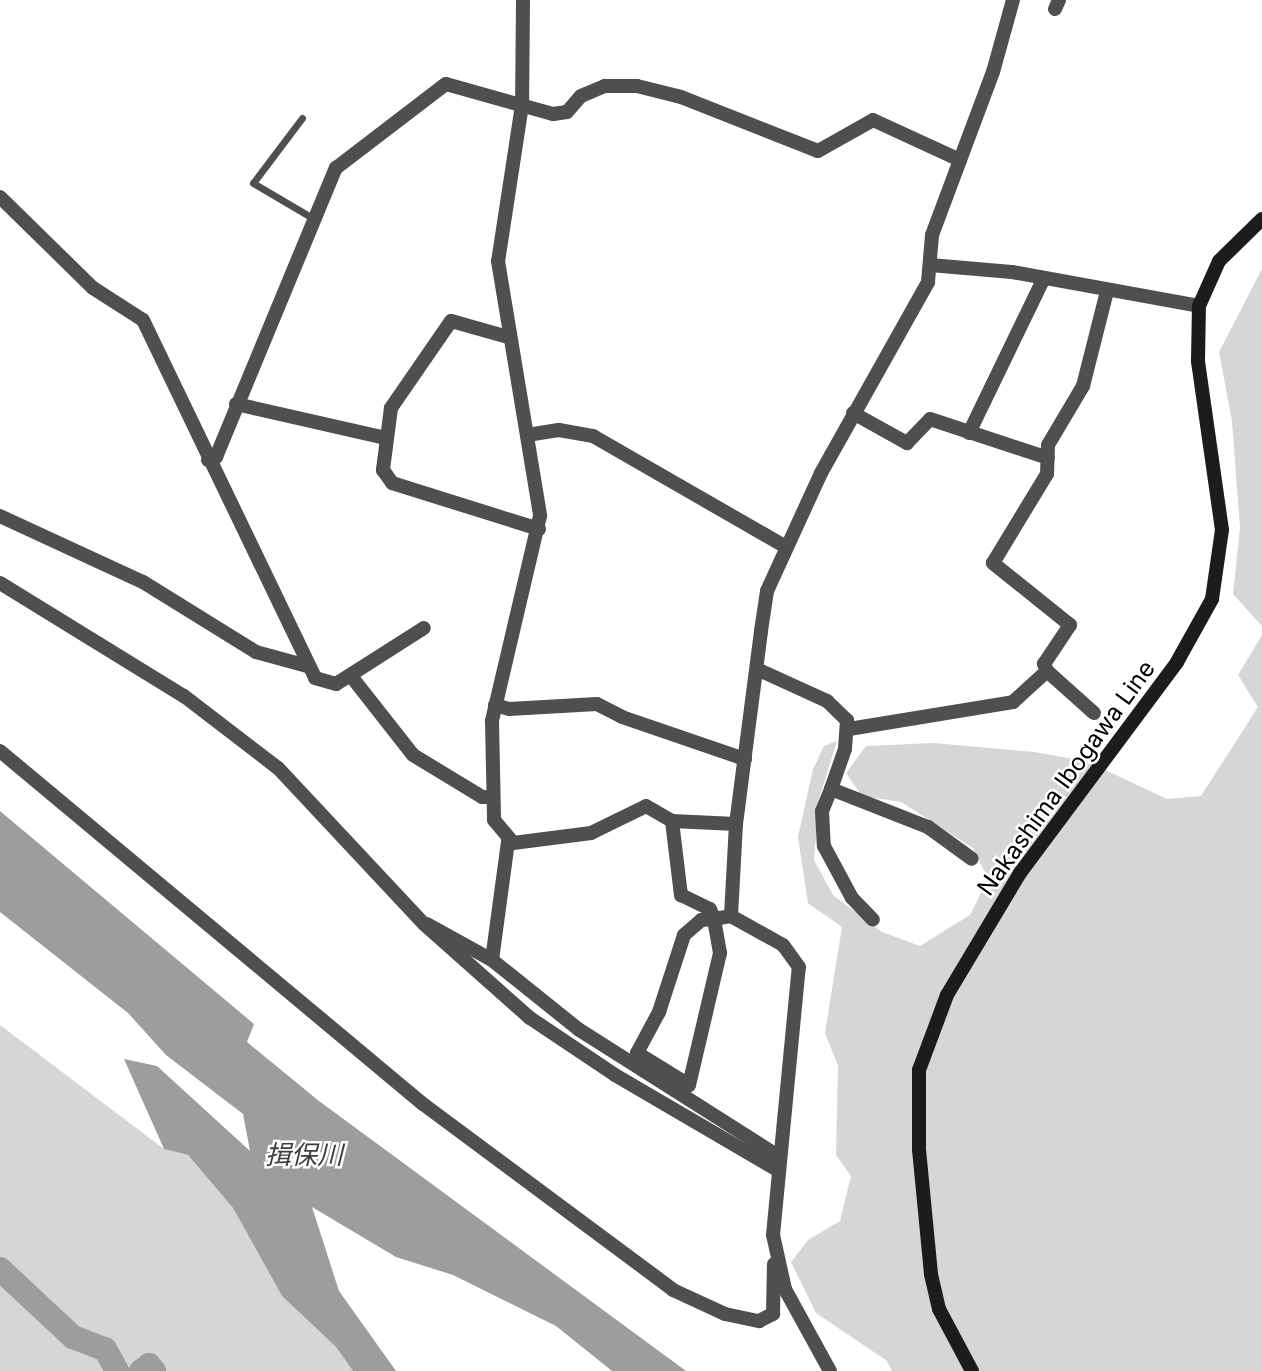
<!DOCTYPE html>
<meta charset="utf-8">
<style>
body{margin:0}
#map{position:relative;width:1262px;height:1371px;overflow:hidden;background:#fff;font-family:Inter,"Noto Sans JP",sans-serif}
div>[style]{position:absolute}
.green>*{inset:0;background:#d6d6d6}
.water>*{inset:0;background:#9d9d9d}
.river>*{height:24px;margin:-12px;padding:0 12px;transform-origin:12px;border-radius:12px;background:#9d9d9d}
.service>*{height:7px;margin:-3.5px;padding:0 3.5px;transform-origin:3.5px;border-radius:3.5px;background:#4f4f4f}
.minor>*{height:14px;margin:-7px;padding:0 7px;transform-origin:7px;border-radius:7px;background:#4f4f4f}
.secondary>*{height:14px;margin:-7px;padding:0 7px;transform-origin:7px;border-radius:7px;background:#1c1c1c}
span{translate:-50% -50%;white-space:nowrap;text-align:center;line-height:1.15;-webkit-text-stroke:5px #fff;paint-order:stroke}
.street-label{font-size:24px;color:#000}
.water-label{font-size:26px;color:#3e3e3e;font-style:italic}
</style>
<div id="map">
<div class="green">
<div style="clip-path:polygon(1262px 269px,1262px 626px,1233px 594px,1240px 528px,1232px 421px,1219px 352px)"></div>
<div style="clip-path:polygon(1262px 635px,1262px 1371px,892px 1371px,887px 1361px,816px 1313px,791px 1262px,808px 1240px,840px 1221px,851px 1176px,836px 1155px,838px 1066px,825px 1033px,842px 927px,808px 903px,798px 837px,813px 769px,824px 746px,837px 741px,819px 799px,814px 860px,833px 895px,882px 932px,920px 946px,970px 915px,988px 879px,973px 848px,901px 802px,862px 796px,846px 773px,866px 746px,934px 743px,1034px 752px,1086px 761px,1167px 799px,1201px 796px,1258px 707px,1238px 675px)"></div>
<div style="clip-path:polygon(0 1025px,164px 1149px,188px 1155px,233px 1208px,282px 1296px,336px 1347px,353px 1371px,0 1371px)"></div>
</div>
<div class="water">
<div style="clip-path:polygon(0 811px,254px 1024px,247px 1042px,319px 1101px,686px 1371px,612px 1371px,556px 1326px,453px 1275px,396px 1257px,312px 1207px,339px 1291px,396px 1371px,353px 1371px,336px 1347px,282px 1296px,233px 1208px,188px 1155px,164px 1149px,124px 1059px,157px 1066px,250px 1151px,243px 1114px,166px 1055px,128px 1013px,0 912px)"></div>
</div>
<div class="river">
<div style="left:0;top:1269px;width:100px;rotate:43deg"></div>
<div style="left:73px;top:1337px;width:34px;rotate:21deg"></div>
<div style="left:105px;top:1349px;width:25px;rotate:61deg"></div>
<div style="left:141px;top:1371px;width:10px;rotate:-37deg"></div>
<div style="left:149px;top:1365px;width:8px;rotate:50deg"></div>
</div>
<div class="service">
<div style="left:302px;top:118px;width:81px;rotate:127deg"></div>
<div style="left:253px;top:183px;width:71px;rotate:30.5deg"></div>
</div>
<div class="minor">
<div style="left:523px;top:0;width:105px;rotate:90.5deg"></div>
<div style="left:522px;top:105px;width:158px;rotate:98.7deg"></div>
<div style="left:498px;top:261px;width:258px;rotate:80.6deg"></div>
<div style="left:540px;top:516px;width:211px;rotate:103.2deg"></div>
<div style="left:492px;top:721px;width:99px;rotate:88.8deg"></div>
<div style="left:494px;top:820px;width:30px;rotate:50deg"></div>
<div style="left:513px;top:843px;width:79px;rotate:-7.3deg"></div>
<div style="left:591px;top:833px;width:61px;rotate:-26.1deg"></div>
<div style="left:646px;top:806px;width:30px;rotate:30deg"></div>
<div style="left:672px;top:821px;width:64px;rotate:2.7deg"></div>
<div style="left:1055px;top:9px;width:10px;rotate:-66deg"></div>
<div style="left:0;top:197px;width:130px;rotate:44.4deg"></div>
<div style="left:93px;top:288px;width:59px;rotate:32.6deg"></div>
<div style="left:143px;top:320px;width:397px;rotate:64.3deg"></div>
<div style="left:315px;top:678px;width:22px;rotate:16deg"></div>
<div style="left:336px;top:684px;width:104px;rotate:-32.5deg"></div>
<div style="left:930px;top:265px;width:82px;rotate:4.9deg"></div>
<div style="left:1012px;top:272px;width:190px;rotate:10.3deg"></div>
<div style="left:508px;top:337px;width:59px;rotate:-164.3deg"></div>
<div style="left:451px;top:321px;width:106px;rotate:124.6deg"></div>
<div style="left:391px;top:408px;width:63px;rotate:97.4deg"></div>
<div style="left:383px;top:470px;width:16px;rotate:55deg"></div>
<div style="left:392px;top:483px;width:154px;rotate:17.4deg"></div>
<div style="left:236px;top:404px;width:154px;rotate:12.8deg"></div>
<div style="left:853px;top:413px;width:62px;rotate:29.1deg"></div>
<div style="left:907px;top:443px;width:33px;rotate:-46deg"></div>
<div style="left:930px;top:419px;width:124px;rotate:18.3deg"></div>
<div style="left:969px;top:433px;width:172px;rotate:-64.2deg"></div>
<div style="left:527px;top:435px;width:32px;rotate:-9deg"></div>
<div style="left:559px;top:430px;width:35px;rotate:10deg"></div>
<div style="left:593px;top:436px;width:223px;rotate:29.9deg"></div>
<div style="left:208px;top:460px;width:9px;rotate:-21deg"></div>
<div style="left:216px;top:457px;width:313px;rotate:-67.5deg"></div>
<div style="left:336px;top:168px;width:138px;rotate:-37.4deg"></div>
<div style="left:446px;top:84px;width:111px;rotate:15.7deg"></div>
<div style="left:553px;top:114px;width:14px;rotate:-8deg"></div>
<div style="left:567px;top:112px;width:21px;rotate:-49deg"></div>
<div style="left:581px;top:96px;width:26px;rotate:-23deg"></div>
<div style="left:605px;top:86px;width:32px"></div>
<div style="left:637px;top:86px;width:45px;rotate:14deg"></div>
<div style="left:681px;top:97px;width:147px;rotate:21.5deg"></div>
<div style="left:818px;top:151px;width:63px;rotate:-29.4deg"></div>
<div style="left:873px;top:120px;width:96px;rotate:24.7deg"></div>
<div style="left:0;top:516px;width:157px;rotate:24.8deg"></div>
<div style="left:143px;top:582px;width:133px;rotate:31.8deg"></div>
<div style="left:256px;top:652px;width:53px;rotate:15.4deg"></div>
<div style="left:0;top:583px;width:216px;rotate:31.6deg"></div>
<div style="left:184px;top:696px;width:118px;rotate:37.5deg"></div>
<div style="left:278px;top:768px;width:214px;rotate:46.9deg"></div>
<div style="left:424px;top:924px;width:142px;rotate:41.6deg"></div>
<div style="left:530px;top:1018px;width:102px;rotate:33.8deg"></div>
<div style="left:615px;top:1075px;width:190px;rotate:30.3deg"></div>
<div style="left:759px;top:670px;width:75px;rotate:24.5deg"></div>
<div style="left:827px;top:701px;width:28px;rotate:44deg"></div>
<div style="left:847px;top:720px;width:29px;rotate:94deg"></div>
<div style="left:845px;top:749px;width:42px;rotate:109.3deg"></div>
<div style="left:831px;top:789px;width:104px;rotate:21.4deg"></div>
<div style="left:928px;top:827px;width:54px;rotate:36deg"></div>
<div style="left:1047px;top:671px;width:8px;rotate:-113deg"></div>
<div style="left:1044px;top:664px;width:47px;rotate:-56.3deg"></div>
<div style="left:1070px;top:625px;width:99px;rotate:-141.2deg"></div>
<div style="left:993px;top:563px;width:104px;rotate:-58.8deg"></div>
<div style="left:1047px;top:474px;width:29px;rotate:-88deg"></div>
<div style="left:1048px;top:445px;width:69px;rotate:-59.3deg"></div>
<div style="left:1083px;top:386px;width:98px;rotate:-75.8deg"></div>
<div style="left:351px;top:676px;width:100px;rotate:51.9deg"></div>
<div style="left:413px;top:755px;width:81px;rotate:31.3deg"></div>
<div style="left:482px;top:797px;width:9px"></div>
<div style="left:495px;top:705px;width:15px;rotate:16deg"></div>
<div style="left:509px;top:709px;width:88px;rotate:-3.3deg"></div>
<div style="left:597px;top:704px;width:28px;rotate:27deg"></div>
<div style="left:622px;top:717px;width:130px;rotate:18.9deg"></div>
<div style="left:849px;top:729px;width:166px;rotate:-9.3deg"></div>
<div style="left:1013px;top:702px;width:46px;rotate:-42.4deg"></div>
<div style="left:1047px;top:671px;width:63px;rotate:41.8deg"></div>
<div style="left:0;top:751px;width:551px;rotate:39.85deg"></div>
<div style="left:423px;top:1104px;width:312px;rotate:36.6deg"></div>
<div style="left:673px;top:1290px;width:57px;rotate:24.8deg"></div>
<div style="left:725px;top:1314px;width:35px;rotate:12deg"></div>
<div style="left:759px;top:1321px;width:16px;rotate:-27deg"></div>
<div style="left:773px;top:1314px;width:50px;rotate:-88.9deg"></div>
<div style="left:831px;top:789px;width:24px;rotate:112deg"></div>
<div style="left:822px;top:811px;width:35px;rotate:87deg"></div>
<div style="left:824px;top:846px;width:59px;rotate:61.7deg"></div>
<div style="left:852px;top:898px;width:30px;rotate:46deg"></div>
<div style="left:672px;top:821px;width:75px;rotate:83.1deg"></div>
<div style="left:681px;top:895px;width:32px;rotate:26deg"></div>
<div style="left:710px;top:909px;width:11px;rotate:68deg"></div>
<div style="left:714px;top:919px;width:35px;rotate:80deg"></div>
<div style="left:720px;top:953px;width:136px;rotate:103.2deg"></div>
<div style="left:689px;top:1085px;width:61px;rotate:-148.4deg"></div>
<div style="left:637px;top:1053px;width:47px;rotate:-61.8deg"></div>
<div style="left:659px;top:1012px;width:81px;rotate:-72deg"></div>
<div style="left:684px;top:935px;width:23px;rotate:-41deg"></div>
<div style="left:701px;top:920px;width:13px;rotate:-4deg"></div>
<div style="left:714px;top:919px;width:17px;rotate:-10deg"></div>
<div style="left:427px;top:924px;width:74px;rotate:29deg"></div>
<div style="left:492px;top:960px;width:110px;rotate:38.7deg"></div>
<div style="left:578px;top:1029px;width:239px;rotate:32.4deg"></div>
<div style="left:492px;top:960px;width:120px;rotate:-82.3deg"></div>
<div style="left:830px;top:1371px;width:94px;rotate:-118.8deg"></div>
<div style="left:785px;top:1289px;width:55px;rotate:-102.5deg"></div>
<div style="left:773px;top:1235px;width:269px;rotate:-84.5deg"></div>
<div style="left:799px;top:967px;width:27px;rotate:-126deg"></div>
<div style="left:783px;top:945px;width:60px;rotate:-150.9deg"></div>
<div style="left:731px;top:916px;width:92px;rotate:-86.9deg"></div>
<div style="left:736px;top:824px;width:195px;rotate:-82.6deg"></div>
<div style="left:761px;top:631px;width:40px;rotate:-81.5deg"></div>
<div style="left:767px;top:591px;width:130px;rotate:-65.4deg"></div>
<div style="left:821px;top:473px;width:219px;rotate:-60.7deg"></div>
<div style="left:928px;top:282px;width:47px;rotate:-85.1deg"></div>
<div style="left:932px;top:235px;width:174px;rotate:-69.5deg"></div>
<div style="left:993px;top:72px;width:75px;rotate:-74.5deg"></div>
</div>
<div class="secondary">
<div style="left:972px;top:1371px;width:70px;rotate:-118deg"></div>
<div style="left:939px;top:1309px;width:36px;rotate:-103deg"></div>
<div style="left:931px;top:1274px;width:125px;rotate:-95.5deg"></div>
<div style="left:919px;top:1150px;width:80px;rotate:-90deg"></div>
<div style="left:919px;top:1070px;width:80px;rotate:-69.5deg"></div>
<div style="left:947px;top:995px;width:142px;rotate:-59.1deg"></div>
<div style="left:1020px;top:873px;width:263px;rotate:-53.3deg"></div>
<div style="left:1177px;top:662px;width:72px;rotate:-60.9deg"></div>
<div style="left:1212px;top:599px;width:70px;rotate:-81.8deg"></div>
<div style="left:1222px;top:530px;width:171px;rotate:-98.1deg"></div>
<div style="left:1198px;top:361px;width:55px;rotate:-89deg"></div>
<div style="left:1199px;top:306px;width:49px;rotate:-66deg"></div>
<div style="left:1219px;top:261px;width:60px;rotate:-44.3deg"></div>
</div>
<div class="street-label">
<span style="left:1066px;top:778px;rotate:-54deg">Nakashima Ibogawa Line</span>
</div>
<div class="water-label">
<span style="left:304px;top:1155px">揖保川</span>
</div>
</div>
